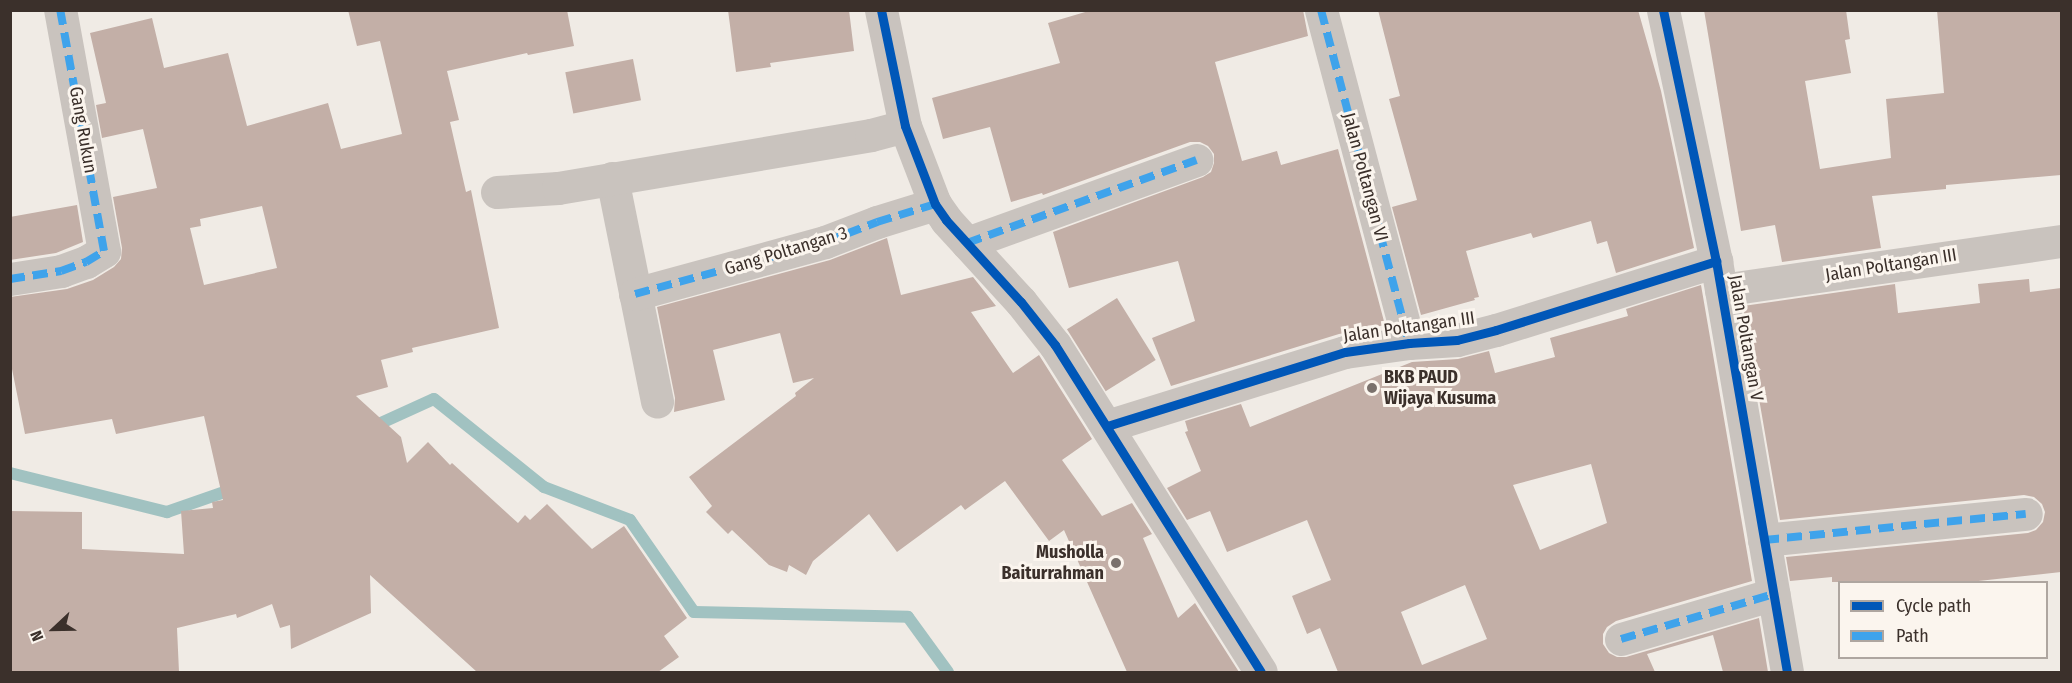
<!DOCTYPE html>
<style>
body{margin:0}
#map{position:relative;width:2072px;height:683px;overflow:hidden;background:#f0ebe5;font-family:"Fira Sans Condensed",sans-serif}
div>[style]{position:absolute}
.stream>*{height:12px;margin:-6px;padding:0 6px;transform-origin:6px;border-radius:6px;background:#a1c2c1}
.building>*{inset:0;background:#c3afa7;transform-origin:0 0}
.minor>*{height:33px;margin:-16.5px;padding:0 16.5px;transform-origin:16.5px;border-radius:16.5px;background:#c9c3be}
.quiet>*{height:8px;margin-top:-4px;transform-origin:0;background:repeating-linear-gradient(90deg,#3fa3eb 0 15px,transparent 0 23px)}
.cycleway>*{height:9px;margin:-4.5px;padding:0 4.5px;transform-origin:4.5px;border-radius:4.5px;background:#0057b8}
.dots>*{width:16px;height:16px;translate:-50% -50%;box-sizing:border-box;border:3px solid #fbf5ee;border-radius:50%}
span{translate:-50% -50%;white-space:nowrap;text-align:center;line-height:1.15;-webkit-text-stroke:6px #fbf5ee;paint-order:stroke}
.street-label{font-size:18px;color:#3b302b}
.poi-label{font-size:18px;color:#3b302b;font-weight:700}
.left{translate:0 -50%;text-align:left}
.right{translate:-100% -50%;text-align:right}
.frame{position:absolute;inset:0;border:12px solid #3b302b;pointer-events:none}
.legend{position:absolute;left:1838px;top:581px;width:210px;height:78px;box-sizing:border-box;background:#fbf5ee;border:2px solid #aea6a0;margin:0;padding:8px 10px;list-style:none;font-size:18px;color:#3b302b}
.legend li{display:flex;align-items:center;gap:12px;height:30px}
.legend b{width:30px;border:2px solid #aea6a0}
.north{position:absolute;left:24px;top:599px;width:60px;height:60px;-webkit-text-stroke:4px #fbf5ee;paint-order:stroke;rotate:248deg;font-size:16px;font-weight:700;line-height:24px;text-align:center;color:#3b302b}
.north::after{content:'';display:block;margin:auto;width:21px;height:27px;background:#3b302b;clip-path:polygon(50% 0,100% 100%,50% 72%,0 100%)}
</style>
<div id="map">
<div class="stream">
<div style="left:370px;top:428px;width:70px;rotate:-24.4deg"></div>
<div style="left:434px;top:399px;width:141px;rotate:38.7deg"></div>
<div style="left:544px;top:487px;width:92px;rotate:21deg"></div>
<div style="left:630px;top:520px;width:112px;rotate:55.2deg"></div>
<div style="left:694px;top:612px;width:214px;rotate:1.3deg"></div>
<div style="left:908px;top:617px;width:68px;rotate:54deg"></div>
<div style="left:10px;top:473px;width:162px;rotate:14deg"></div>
<div style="left:167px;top:512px;width:73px;rotate:-19.2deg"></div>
</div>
<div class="building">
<div style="clip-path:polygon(evenodd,348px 10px,567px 10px,574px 46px,528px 55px,527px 53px,447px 71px,459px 120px,450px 122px,466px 192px,471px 190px,499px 328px,412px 348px,413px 352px,381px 360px,388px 387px,356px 396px,401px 437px,407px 463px,428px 442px,450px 465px,452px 463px,518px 523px,525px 515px,530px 520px,547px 504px,592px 549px,624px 526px,687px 618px,664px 636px,679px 657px,658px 672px,477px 672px,370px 575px,371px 613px,291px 649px,290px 625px,280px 628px,272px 604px,237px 618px,236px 614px,177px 628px,179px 672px,10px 672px,10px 511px,82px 512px,82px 549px,184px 554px,181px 511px,213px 508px,212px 502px,223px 500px,204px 416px,116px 434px,112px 419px,25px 434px,11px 364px,10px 297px,67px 289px,93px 280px,114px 267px,121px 259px,122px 248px,113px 197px,157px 188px,143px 129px,102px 138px,96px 105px,106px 103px,90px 33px,152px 18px,164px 68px,228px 53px,247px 126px,328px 103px,341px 149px,402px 134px,380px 41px,357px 46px,348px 10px,262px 206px,277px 268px,204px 285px,190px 228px,201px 226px,200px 219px,262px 206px)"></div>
<div style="clip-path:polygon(728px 10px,849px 10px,854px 51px,770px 63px,771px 67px,736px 72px)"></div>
<div style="clip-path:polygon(1092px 10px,1303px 10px,1308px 36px,1215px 62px,1242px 161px,1277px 151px,1281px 165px,1338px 149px,1385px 325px,1339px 334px,1171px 386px,1152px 338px,1195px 321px,1178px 261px,1069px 288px,1053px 232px,1203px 177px,1211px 172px,1214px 163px,1214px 154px,1208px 146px,1200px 142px,1190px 142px,1043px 195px,1042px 193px,1011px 202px,990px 127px,943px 139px,932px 98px,1060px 63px,1048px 23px)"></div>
<div style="clip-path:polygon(1378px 10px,1638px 10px,1661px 91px,1694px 248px,1616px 273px,1607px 241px,1597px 244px,1591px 221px,1533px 238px,1531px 233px,1466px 251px,1479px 297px,1474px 298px,1475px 300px,1421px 315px,1392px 207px,1417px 200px,1389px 99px,1400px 96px)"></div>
<div style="clip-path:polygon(1704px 10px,1846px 10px,1850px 39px,1845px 40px,1851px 73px,1805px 81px,1820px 169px,1891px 158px,1886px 99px,1944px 93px,1937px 10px,2061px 10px,2061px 175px,1946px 185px,1946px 189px,1872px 196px,1881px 248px,1782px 262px,1775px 225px,1741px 231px)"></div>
<div style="left:633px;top:59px;width:42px;height:69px;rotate:79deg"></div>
<div style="clip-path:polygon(77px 205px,83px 242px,56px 253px,10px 260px,10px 217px)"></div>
<div style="clip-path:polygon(887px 238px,901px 295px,973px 277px,996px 306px,971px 312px,1013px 373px,1039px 355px,1092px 439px,1062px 460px,1102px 516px,1132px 503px,1152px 534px,1143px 538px,1178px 618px,1195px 603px,1239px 672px,1127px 672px,1064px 530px,1049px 541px,1005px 481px,965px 510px,961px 505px,897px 552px,869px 514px,813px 561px,806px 575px,789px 565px,787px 572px,769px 565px,732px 530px,728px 534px,706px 512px,712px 506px,689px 477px,796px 396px,795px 393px,814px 378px,793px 383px,780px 333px,713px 350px,725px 400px,674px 412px,675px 398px,657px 307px,830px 260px)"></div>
<div style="clip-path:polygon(2029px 279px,2030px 292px,2061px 288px,2061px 572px,1969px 582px,1832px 582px,1832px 577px,1790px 581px,1786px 557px,2028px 533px,2036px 530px,2043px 522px,2045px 512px,2042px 504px,2034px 497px,2024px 495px,1780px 520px,1743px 306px,1895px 284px,1898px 313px,1980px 303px,1978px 284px)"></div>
<div style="clip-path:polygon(evenodd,1701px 285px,1752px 581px,1616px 621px,1607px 627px,1603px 634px,1603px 644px,1609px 653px,1617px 657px,1626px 657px,1759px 618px,1768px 672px,1723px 672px,1713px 635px,1647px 654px,1655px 672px,1338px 672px,1320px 628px,1307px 634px,1292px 596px,1331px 580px,1307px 520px,1227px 552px,1210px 511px,1187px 520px,1167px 488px,1201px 471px,1185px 432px,1188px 431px,1185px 421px,1241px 404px,1250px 427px,1412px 362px,1458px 359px,1489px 351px,1495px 373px,1555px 357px,1550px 338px,1628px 316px,1626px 309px,1701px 285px,1591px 464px,1607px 523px,1540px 550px,1513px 485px,1591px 464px,1701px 285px,1465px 585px,1487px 639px,1422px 665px,1401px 612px,1465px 585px)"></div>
<div style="left:1117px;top:298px;width:73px;height:59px;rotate:58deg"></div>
</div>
<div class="minor">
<div style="left:881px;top:10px;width:118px;rotate:78.3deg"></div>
<div style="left:905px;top:126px;width:84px;rotate:69deg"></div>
<div style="left:935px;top:204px;width:19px;rotate:55deg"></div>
<div style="left:946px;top:220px;width:111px;rotate:47.6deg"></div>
<div style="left:1021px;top:302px;width:55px;rotate:51.7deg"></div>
<div style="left:1055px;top:345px;width:386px;rotate:57.8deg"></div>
<div style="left:1321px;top:10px;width:344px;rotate:75.2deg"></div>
<div style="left:1663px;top:10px;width:257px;rotate:78.1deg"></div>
<div style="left:1716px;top:261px;width:417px;rotate:80.2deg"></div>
<div style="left:612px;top:178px;width:228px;rotate:78.6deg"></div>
<div style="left:497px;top:192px;width:61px;rotate:-3.8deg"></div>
<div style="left:558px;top:188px;width:317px;rotate:-9.6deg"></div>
<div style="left:871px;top:135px;width:35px;rotate:-15deg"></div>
<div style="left:967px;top:243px;width:244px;rotate:-19.9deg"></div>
<div style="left:10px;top:279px;width:52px;rotate:-8.9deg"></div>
<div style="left:61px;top:271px;width:27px;rotate:-20deg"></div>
<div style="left:86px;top:262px;width:21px;rotate:-31deg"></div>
<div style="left:104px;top:251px;width:245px;rotate:-100.3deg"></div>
<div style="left:1721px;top:290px;width:345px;rotate:-8.2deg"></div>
<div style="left:635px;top:294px;width:197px;rotate:-15.3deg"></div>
<div style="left:825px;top:242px;width:56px;rotate:-21deg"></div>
<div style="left:877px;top:222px;width:61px;rotate:-17.2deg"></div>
<div style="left:1107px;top:426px;width:249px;rotate:-17.3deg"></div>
<div style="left:1345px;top:352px;width:65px;rotate:-8deg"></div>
<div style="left:1409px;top:343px;width:48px;rotate:-3.6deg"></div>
<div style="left:1457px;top:340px;width:40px;rotate:-14.4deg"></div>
<div style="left:1496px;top:330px;width:231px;rotate:-17.4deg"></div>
<div style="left:1764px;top:540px;width:263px;rotate:-5.7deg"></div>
<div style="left:1621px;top:639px;width:159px;rotate:-16.4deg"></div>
</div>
<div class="quiet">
<div style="left:1321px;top:10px;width:344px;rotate:75.2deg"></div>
<div style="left:967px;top:243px;width:244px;rotate:-19.9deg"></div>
<div style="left:10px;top:279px;width:52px;rotate:-8.9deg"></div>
<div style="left:61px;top:271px;width:27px;rotate:-20deg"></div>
<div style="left:86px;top:262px;width:21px;rotate:-31deg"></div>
<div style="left:104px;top:251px;width:245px;rotate:-100.3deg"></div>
<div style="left:635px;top:294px;width:197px;rotate:-15.3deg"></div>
<div style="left:825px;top:242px;width:56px;rotate:-21deg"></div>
<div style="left:877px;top:222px;width:61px;rotate:-17.2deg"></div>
<div style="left:1764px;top:540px;width:263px;rotate:-5.7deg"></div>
<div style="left:1621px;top:639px;width:159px;rotate:-16.4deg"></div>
</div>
<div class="cycleway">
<div style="left:881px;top:10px;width:118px;rotate:78.3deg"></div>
<div style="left:905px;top:126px;width:84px;rotate:69deg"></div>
<div style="left:935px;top:204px;width:19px;rotate:55deg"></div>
<div style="left:946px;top:220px;width:111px;rotate:47.6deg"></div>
<div style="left:1021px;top:302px;width:55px;rotate:51.7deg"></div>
<div style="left:1055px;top:345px;width:386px;rotate:57.8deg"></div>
<div style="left:1663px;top:10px;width:257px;rotate:78.1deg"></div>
<div style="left:1716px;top:261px;width:417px;rotate:80.2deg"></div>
<div style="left:1107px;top:426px;width:249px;rotate:-17.3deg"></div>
<div style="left:1345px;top:352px;width:65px;rotate:-8deg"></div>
<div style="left:1409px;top:343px;width:48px;rotate:-3.6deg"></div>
<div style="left:1457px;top:340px;width:40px;rotate:-14.4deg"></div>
<div style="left:1496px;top:330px;width:231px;rotate:-17.4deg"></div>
</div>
<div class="dots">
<div style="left:1372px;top:388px;background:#7a716c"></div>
<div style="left:1116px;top:563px;background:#7a716c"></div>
</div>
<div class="street-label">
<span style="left:83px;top:130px;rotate:80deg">Gang Rukun</span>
<span style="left:1365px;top:177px;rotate:75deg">Jalan Poltangan VI</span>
<span style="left:786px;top:251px;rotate:-17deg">Gang Poltangan 3</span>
<span style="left:1891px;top:265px;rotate:-9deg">Jalan Poltangan III</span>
<span style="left:1409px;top:327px;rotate:-8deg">Jalan Poltangan III</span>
<span style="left:1746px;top:338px;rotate:80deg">Jalan Poltangan V</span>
</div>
<div class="poi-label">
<span class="left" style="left:1384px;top:388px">BKB PAUD<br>Wijaya Kusuma</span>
<span class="right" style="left:1104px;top:563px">Musholla<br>Baiturrahman</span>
</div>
<div class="frame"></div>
<ul class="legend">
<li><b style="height:8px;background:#0057b8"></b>Cycle path</li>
<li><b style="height:8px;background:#3fa3eb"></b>Path</li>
</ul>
<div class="north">N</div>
</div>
